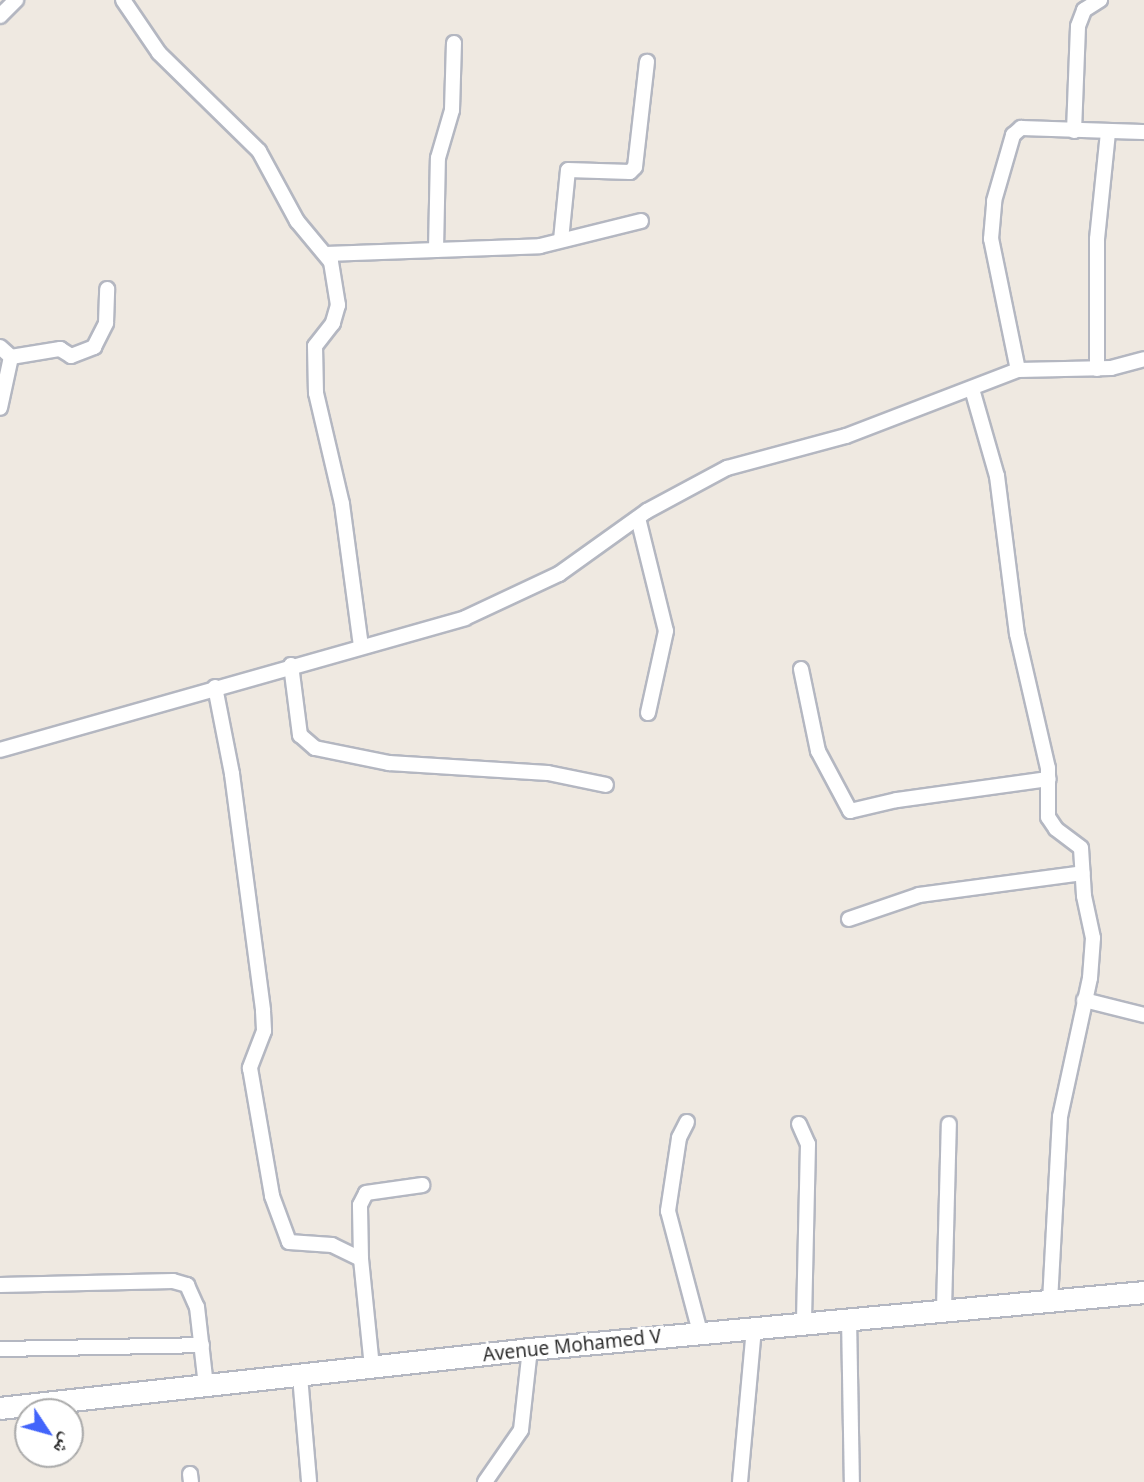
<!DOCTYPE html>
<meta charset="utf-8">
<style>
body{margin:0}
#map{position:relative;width:1144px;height:1482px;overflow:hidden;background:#efe9e1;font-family:"Noto Sans","Noto Naskh Arabic",sans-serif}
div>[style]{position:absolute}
.roads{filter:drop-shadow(2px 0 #b4b7c1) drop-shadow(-2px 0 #b4b7c1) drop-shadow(0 2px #b4b7c1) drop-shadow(0 -2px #b4b7c1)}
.minor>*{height:14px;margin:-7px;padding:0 7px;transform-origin:7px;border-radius:7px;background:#fff}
.secondary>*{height:21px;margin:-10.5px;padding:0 10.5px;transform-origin:10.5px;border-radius:10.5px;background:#fff}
span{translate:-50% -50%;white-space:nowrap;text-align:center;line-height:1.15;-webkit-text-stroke:6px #fff;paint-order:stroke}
.street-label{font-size:19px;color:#2e2e2e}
.north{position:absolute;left:14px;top:1398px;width:70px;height:70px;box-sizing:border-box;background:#fff;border:2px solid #ababab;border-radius:50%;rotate:126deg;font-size:19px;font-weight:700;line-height:28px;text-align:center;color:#2e2e2e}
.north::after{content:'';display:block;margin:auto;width:24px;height:32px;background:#4264fb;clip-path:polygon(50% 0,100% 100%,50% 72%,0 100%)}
</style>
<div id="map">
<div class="roads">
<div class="minor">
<div style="left:123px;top:0;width:64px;rotate:55.8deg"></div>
<div style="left:159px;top:53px;width:140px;rotate:44.4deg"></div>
<div style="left:259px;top:151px;width:80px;rotate:61.5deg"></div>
<div style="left:297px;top:221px;width:53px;rotate:50.3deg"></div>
<div style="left:331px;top:262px;width:44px;rotate:80.8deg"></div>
<div style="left:338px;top:305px;width:19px;rotate:106deg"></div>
<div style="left:333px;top:323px;width:29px;rotate:128deg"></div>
<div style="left:315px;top:346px;width:47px;rotate:88.8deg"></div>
<div style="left:316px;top:393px;width:114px;rotate:76.8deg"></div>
<div style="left:342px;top:504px;width:143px;rotate:82.4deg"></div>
<div style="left:0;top:16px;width:23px;rotate:-45deg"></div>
<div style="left:1074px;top:131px;width:105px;rotate:-87.8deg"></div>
<div style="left:1078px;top:26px;width:17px;rotate:-69deg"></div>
<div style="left:1084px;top:10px;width:19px;rotate:-32deg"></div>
<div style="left:561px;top:240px;width:70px;rotate:-84.3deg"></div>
<div style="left:568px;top:170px;width:62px;rotate:1.8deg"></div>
<div style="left:630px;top:172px;width:7px;rotate:-45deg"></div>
<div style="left:635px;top:167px;width:106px;rotate:-83.5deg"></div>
<div style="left:436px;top:250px;width:92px;rotate:-88.8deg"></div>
<div style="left:438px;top:158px;width:50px;rotate:-73.7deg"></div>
<div style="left:452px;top:110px;width:67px;rotate:-88.3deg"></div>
<div style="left:326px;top:254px;width:214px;rotate:-2.1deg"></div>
<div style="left:540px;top:246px;width:104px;rotate:-13.9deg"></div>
<div style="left:0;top:347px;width:15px;rotate:42deg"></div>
<div style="left:11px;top:357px;width:52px;rotate:102.2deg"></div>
<div style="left:11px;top:357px;width:50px;rotate:-9.3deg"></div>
<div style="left:60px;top:349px;width:13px;rotate:32deg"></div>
<div style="left:71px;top:356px;width:25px;rotate:-21deg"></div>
<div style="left:94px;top:347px;width:27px;rotate:-63deg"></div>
<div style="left:106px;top:323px;width:34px;rotate:-88deg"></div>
<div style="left:1097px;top:369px;width:130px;rotate:-90deg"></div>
<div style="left:1097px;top:239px;width:108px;rotate:-84.1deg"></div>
<div style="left:1018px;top:370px;width:134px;rotate:-101.6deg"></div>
<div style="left:991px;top:239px;width:38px;rotate:-85deg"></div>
<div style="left:994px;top:201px;width:69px;rotate:-73.9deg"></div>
<div style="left:1013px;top:135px;width:11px;rotate:-41deg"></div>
<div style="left:1021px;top:128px;width:123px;rotate:1.9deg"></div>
<div style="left:972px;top:389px;width:91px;rotate:74deg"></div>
<div style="left:997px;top:476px;width:159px;rotate:82.8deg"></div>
<div style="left:1017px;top:634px;width:138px;rotate:77deg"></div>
<div style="left:1048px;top:768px;width:49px;rotate:90deg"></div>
<div style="left:1048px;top:817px;width:14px;rotate:56deg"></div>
<div style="left:1056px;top:829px;width:31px;rotate:37deg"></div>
<div style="left:1081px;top:848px;width:48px;rotate:86.4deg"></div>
<div style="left:1084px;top:896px;width:43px;rotate:77.9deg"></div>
<div style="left:1093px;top:938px;width:40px;rotate:94.3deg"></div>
<div style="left:1090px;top:978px;width:142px;rotate:102.2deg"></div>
<div style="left:1060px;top:1117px;width:182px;rotate:93.1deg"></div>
<div style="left:638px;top:518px;width:116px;rotate:76.1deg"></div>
<div style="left:666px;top:631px;width:84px;rotate:102.4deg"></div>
<div style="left:291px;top:665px;width:71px;rotate:82.7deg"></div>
<div style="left:300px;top:735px;width:20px;rotate:41deg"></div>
<div style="left:315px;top:748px;width:76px;rotate:11.5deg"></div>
<div style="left:389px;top:763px;width:159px;rotate:3.6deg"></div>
<div style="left:548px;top:773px;width:59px;rotate:11.7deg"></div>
<div style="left:801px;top:669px;width:84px;rotate:78.3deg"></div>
<div style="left:818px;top:751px;width:68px;rotate:61.9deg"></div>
<div style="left:850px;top:811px;width:48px;rotate:-13.2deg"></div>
<div style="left:897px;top:800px;width:153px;rotate:-7.9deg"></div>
<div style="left:215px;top:687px;width:89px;rotate:78.9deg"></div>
<div style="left:232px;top:774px;width:239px;rotate:82.5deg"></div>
<div style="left:263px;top:1011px;width:20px;rotate:87deg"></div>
<div style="left:264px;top:1031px;width:40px;rotate:111deg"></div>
<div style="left:250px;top:1068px;width:130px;rotate:80.2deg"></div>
<div style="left:272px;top:1196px;width:49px;rotate:69.7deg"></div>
<div style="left:289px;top:1242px;width:43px;rotate:4deg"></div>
<div style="left:332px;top:1245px;width:32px;rotate:26deg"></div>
<div style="left:361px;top:1259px;width:109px;rotate:84.2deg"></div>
<div style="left:0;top:750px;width:483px;rotate:-15.8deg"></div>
<div style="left:465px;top:618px;width:104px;rotate:-25.1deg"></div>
<div style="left:559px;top:574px;width:108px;rotate:-35.6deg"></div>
<div style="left:647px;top:511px;width:91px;rotate:-28.3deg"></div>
<div style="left:727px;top:468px;width:123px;rotate:-15.1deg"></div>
<div style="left:846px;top:436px;width:184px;rotate:-21deg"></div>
<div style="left:1018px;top:370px;width:93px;rotate:-1.2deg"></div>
<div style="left:1111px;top:368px;width:34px;rotate:-15deg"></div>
<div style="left:849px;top:919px;width:74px;rotate:-18.9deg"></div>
<div style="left:919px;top:895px;width:165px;rotate:-7.6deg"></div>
<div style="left:1084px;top:1000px;width:62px;rotate:14deg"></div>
<div style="left:687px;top:1122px;width:18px;rotate:117deg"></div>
<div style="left:679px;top:1138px;width:74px;rotate:98.6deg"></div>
<div style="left:668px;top:1211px;width:125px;rotate:75.2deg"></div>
<div style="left:799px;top:1124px;width:22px;rotate:66deg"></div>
<div style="left:808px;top:1144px;width:178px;rotate:91.3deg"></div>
<div style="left:361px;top:1259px;width:54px;rotate:-91.1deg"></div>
<div style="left:360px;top:1205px;width:13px;rotate:-63deg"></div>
<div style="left:366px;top:1193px;width:57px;rotate:-8.1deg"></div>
<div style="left:0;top:1285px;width:173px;rotate:-1.3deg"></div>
<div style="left:173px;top:1281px;width:15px;rotate:16deg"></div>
<div style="left:187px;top:1285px;width:24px;rotate:66deg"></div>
<div style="left:197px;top:1307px;width:80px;rotate:83.5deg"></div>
<div style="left:944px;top:1309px;width:185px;rotate:-88.5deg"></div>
<div style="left:849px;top:1317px;width:165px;rotate:89deg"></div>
<div style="left:0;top:1349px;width:202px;rotate:-1.1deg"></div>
<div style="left:300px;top:1376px;width:106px;rotate:85.1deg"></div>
<div style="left:190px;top:1474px;width:8px;rotate:83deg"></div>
<div style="left:485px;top:1482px;width:63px;rotate:-55.3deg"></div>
<div style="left:521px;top:1430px;width:81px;rotate:-83.7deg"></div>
<div style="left:740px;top:1482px;width:156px;rotate:-84.8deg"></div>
</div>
<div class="secondary">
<div style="left:0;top:1408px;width:533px;rotate:-6.35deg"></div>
<div style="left:530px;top:1349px;width:617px;rotate:-5.3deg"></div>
</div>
</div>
<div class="street-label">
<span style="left:572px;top:1346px;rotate:-6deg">Avenue Mohamed V</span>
</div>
<div class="north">ش</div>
</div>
